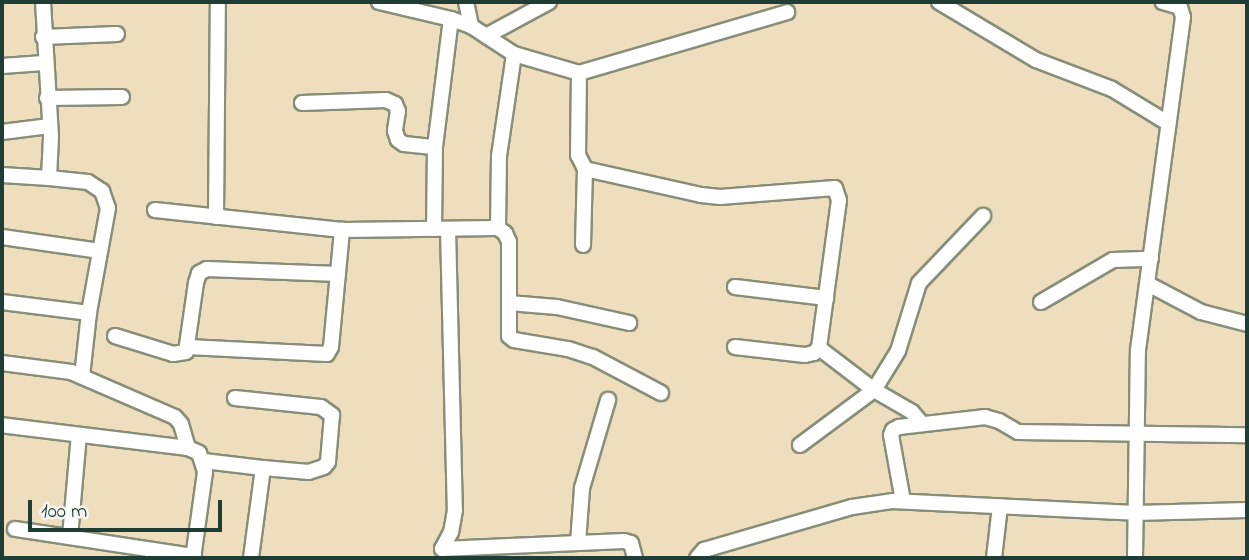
<!DOCTYPE html>
<style>
body{margin:0}
#map{position:relative;width:1249px;height:560px;overflow:hidden;background:#efdebd;font-family:"Indie Flower",sans-serif}
div>[style]{position:absolute}
.roads{filter:drop-shadow(2px 0 #878e78) drop-shadow(-2px 0 #878e78) drop-shadow(0 2px #878e78) drop-shadow(0 -2px #878e78)}
.minor>*{height:14px;margin:-7px;padding:0 7px;transform-origin:7px;border-radius:7px;background:#fff}
span{translate:-50% -50%;white-space:nowrap;text-align:center;line-height:1.15;-webkit-text-stroke:5px #f6f6f2;paint-order:stroke}
.frame{position:absolute;inset:0;border:4px solid #1f3d34;pointer-events:none}
.scale{position:absolute;left:28px;top:500px;width:194px;height:32px;box-sizing:border-box;border:4px solid #1f3d34;border-top:0;padding-left:9px;font-size:21px;line-height:24px;white-space:nowrap;color:#1f3d34;-webkit-text-stroke:5px #f6f6f2;paint-order:stroke}
</style>
<div id="map">
<div class="roads">
<div class="minor">
<div style="left:43px;top:2px;width:135px;rotate:86.6deg"></div>
<div style="left:51px;top:137px;width:41px;rotate:92.8deg"></div>
<div style="left:49px;top:178px;width:39px;rotate:6deg"></div>
<div style="left:88px;top:182px;width:17px;rotate:33deg"></div>
<div style="left:102px;top:191px;width:18px;rotate:71deg"></div>
<div style="left:108px;top:208px;width:107px;rotate:100.3deg"></div>
<div style="left:89px;top:313px;width:63px;rotate:96.3deg"></div>
<div style="left:379px;top:2px;width:74px;rotate:13.3deg"></div>
<div style="left:451px;top:19px;width:21px;rotate:19deg"></div>
<div style="left:471px;top:26px;width:51px;rotate:33.1deg"></div>
<div style="left:514px;top:54px;width:68px;rotate:16.3deg"></div>
<div style="left:579px;top:73px;width:217px;rotate:-16.3deg"></div>
<div style="left:466px;top:2px;width:25px;rotate:78deg"></div>
<div style="left:939px;top:2px;width:113px;rotate:30.9deg"></div>
<div style="left:1036px;top:60px;width:81px;rotate:20.9deg"></div>
<div style="left:1112px;top:89px;width:66px;rotate:31.3deg"></div>
<div style="left:486px;top:36px;width:72px;rotate:-28.4deg"></div>
<div style="left:43px;top:37px;width:74px;rotate:-2.3deg"></div>
<div style="left:2px;top:66px;width:42px;rotate:-4.1deg"></div>
<div style="left:579px;top:73px;width:82px;rotate:90.7deg"></div>
<div style="left:578px;top:155px;width:16px;rotate:63deg"></div>
<div style="left:585px;top:169px;width:119px;rotate:12.6deg"></div>
<div style="left:701px;top:195px;width:19px;rotate:6deg"></div>
<div style="left:720px;top:197px;width:115px;rotate:-4.5deg"></div>
<div style="left:835px;top:188px;width:13px;rotate:72deg"></div>
<div style="left:839px;top:200px;width:149px;rotate:97.7deg"></div>
<div style="left:819px;top:348px;width:69px;rotate:37.4deg"></div>
<div style="left:874px;top:390px;width:44px;rotate:30.1deg"></div>
<div style="left:912px;top:412px;width:16px;rotate:50deg"></div>
<div style="left:47px;top:98px;width:75px;rotate:-0.8deg"></div>
<div style="left:302px;top:103px;width:84px;rotate:-2deg"></div>
<div style="left:386px;top:100px;width:10px;rotate:24deg"></div>
<div style="left:395px;top:104px;width:8px;rotate:67deg"></div>
<div style="left:398px;top:111px;width:20px;rotate:99deg"></div>
<div style="left:395px;top:131px;width:9px;rotate:72deg"></div>
<div style="left:398px;top:140px;width:7px;rotate:34deg"></div>
<div style="left:404px;top:144px;width:31px;rotate:6deg"></div>
<div style="left:2px;top:132px;width:48px;rotate:-7.1deg"></div>
<div style="left:2px;top:175px;width:47px;rotate:3.7deg"></div>
<div style="left:155px;top:210px;width:188px;rotate:6.1deg"></div>
<div style="left:342px;top:230px;width:156px;rotate:-0.7deg"></div>
<div style="left:498px;top:228px;width:9px;rotate:36deg"></div>
<div style="left:505px;top:233px;width:10px;rotate:66deg"></div>
<div style="left:509px;top:242px;width:94px;rotate:90deg"></div>
<div style="left:509px;top:336px;width:6px;rotate:39deg"></div>
<div style="left:514px;top:340px;width:55px;rotate:9.5deg"></div>
<div style="left:568px;top:349px;width:26px;rotate:18deg"></div>
<div style="left:593px;top:357px;width:77px;rotate:27.9deg"></div>
<div style="left:216px;top:217px;width:215px;rotate:-89.5deg"></div>
<div style="left:498px;top:228px;width:72px;rotate:-89.2deg"></div>
<div style="left:499px;top:156px;width:103px;rotate:-81.6deg"></div>
<div style="left:434px;top:229px;width:82px;rotate:-89.3deg"></div>
<div style="left:435px;top:147px;width:129px;rotate:-82.9deg"></div>
<div style="left:448px;top:229px;width:281px;rotate:88.6deg"></div>
<div style="left:455px;top:510px;width:22px;rotate:100deg"></div>
<div style="left:451px;top:532px;width:19px;rotate:118deg"></div>
<div style="left:442px;top:549px;width:182px;rotate:-2.5deg"></div>
<div style="left:624px;top:541px;width:7px;rotate:16deg"></div>
<div style="left:631px;top:543px;width:16px;rotate:75deg"></div>
<div style="left:2px;top:237px;width:99px;rotate:8.1deg"></div>
<div style="left:583px;top:245px;width:76px;rotate:-88.5deg"></div>
<div style="left:1148px;top:284px;width:60px;rotate:27.8deg"></div>
<div style="left:1201px;top:312px;width:48px;rotate:14.6deg"></div>
<div style="left:735px;top:287px;width:92px;rotate:6.9deg"></div>
<div style="left:2px;top:302px;width:88px;rotate:7.2deg"></div>
<div style="left:1041px;top:302px;width:83px;rotate:-30.3deg"></div>
<div style="left:1113px;top:260px;width:38px;rotate:-2deg"></div>
<div style="left:509px;top:303px;width:48px;rotate:4.8deg"></div>
<div style="left:557px;top:307px;width:74px;rotate:12.5deg"></div>
<div style="left:115px;top:336px;width:61px;rotate:17.2deg"></div>
<div style="left:173px;top:354px;width:13px;rotate:-9deg"></div>
<div style="left:186px;top:352px;width:70px;rotate:-81.8deg"></div>
<div style="left:196px;top:283px;width:10px;rotate:-73deg"></div>
<div style="left:199px;top:273px;width:9px;rotate:-27deg"></div>
<div style="left:207px;top:269px;width:131px;rotate:2.2deg"></div>
<div style="left:188px;top:347px;width:139px;rotate:2.9deg"></div>
<div style="left:327px;top:354px;width:8px;rotate:-60deg"></div>
<div style="left:331px;top:347px;width:118px;rotate:-84.6deg"></div>
<div style="left:735px;top:347px;width:70px;rotate:6.5deg"></div>
<div style="left:805px;top:355px;width:9px;rotate:-13deg"></div>
<div style="left:814px;top:353px;width:7px;rotate:-45deg"></div>
<div style="left:2px;top:363px;width:70px;rotate:7.4deg"></div>
<div style="left:71px;top:372px;width:113px;rotate:23.4deg"></div>
<div style="left:175px;top:417px;width:9px;rotate:49deg"></div>
<div style="left:181px;top:424px;width:25px;rotate:74deg"></div>
<div style="left:188px;top:448px;width:187px;rotate:-173deg"></div>
<div style="left:235px;top:398px;width:86px;rotate:6deg"></div>
<div style="left:321px;top:407px;width:14px;rotate:36deg"></div>
<div style="left:332px;top:415px;width:47px;rotate:94.9deg"></div>
<div style="left:328px;top:462px;width:6px;rotate:129deg"></div>
<div style="left:324px;top:467px;width:16px;rotate:162deg"></div>
<div style="left:309px;top:472px;width:46px;rotate:-175deg"></div>
<div style="left:800px;top:445px;width:92px;rotate:-36.6deg"></div>
<div style="left:874px;top:390px;width:46px;rotate:-58.4deg"></div>
<div style="left:898px;top:351px;width:71px;rotate:-72.8deg"></div>
<div style="left:919px;top:283px;width:93px;rotate:-46.3deg"></div>
<div style="left:188px;top:448px;width:12px;rotate:24deg"></div>
<div style="left:199px;top:453px;width:20px;rotate:72deg"></div>
<div style="left:205px;top:472px;width:87px;rotate:97.9deg"></div>
<div style="left:204px;top:461px;width:59px;rotate:6.8deg"></div>
<div style="left:263px;top:468px;width:91px;rotate:97.6deg"></div>
<div style="left:903px;top:501px;width:67px;rotate:-100.3deg"></div>
<div style="left:891px;top:435px;width:5px;rotate:-68deg"></div>
<div style="left:893px;top:430px;width:7px;rotate:-27deg"></div>
<div style="left:899px;top:427px;width:87px;rotate:-6.6deg"></div>
<div style="left:985px;top:417px;width:15px;rotate:16deg"></div>
<div style="left:999px;top:421px;width:22px;rotate:30deg"></div>
<div style="left:1018px;top:432px;width:229px;rotate:0.8deg"></div>
<div style="left:15px;top:529px;width:181px;rotate:8.6deg"></div>
<div style="left:70px;top:537px;width:102px;rotate:-85deg"></div>
<div style="left:578px;top:543px;width:55px;rotate:-85.8deg"></div>
<div style="left:582px;top:488px;width:92px;rotate:-73.5deg"></div>
<div style="left:697px;top:558px;width:11px;rotate:-49deg"></div>
<div style="left:704px;top:550px;width:154px;rotate:-16.2deg"></div>
<div style="left:852px;top:507px;width:40px;rotate:-8.5deg"></div>
<div style="left:892px;top:501px;width:243px;rotate:2.8deg"></div>
<div style="left:1135px;top:513px;width:112px;rotate:-1.5deg"></div>
<div style="left:994px;top:558px;width:52px;rotate:-83.4deg"></div>
<div style="left:1135px;top:558px;width:208px;rotate:-89.2deg"></div>
<div style="left:1138px;top:350px;width:336px;rotate:-82.3deg"></div>
<div style="left:1183px;top:17px;width:10px;rotate:-107deg"></div>
<div style="left:1180px;top:7px;width:18px;rotate:-164deg"></div>
</div>
</div>
<div class="frame"></div>
<div class="scale">100 m</div>
</div>
